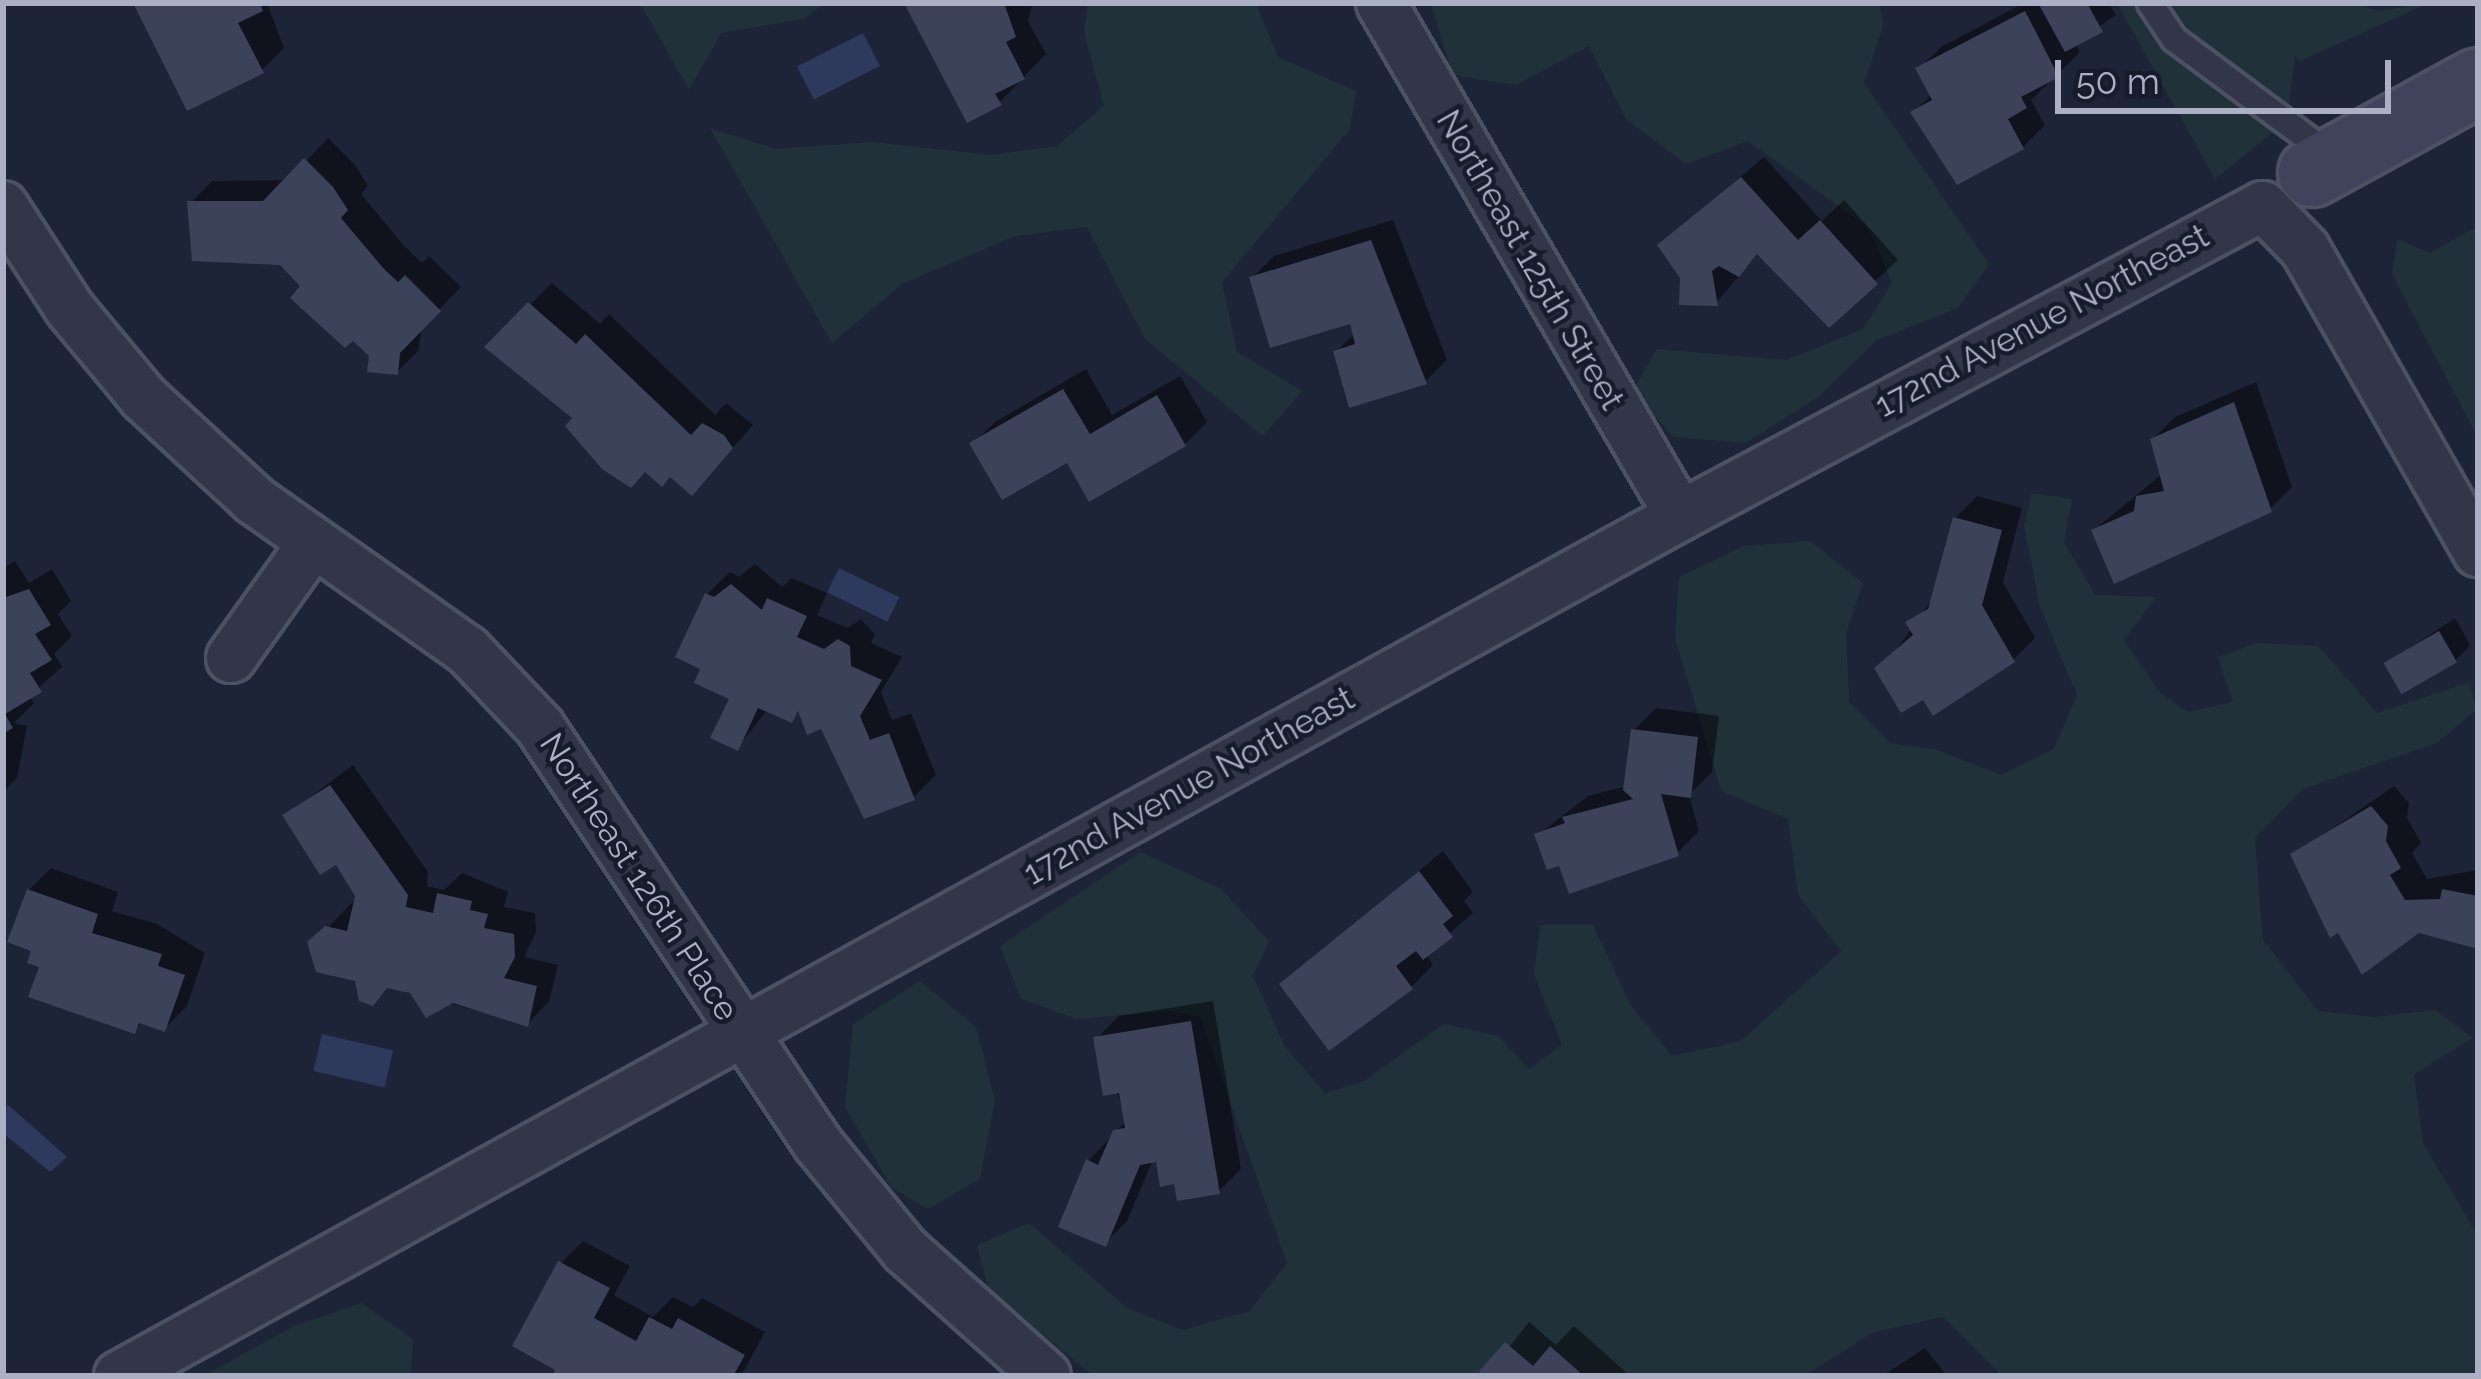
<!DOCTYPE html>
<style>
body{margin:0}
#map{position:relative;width:2481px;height:1379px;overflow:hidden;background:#1e2438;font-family:Raleway,sans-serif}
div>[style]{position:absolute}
.green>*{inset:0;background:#203139}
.water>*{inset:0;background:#2e395e;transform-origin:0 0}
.shadow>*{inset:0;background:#0007}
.building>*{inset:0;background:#3c425a;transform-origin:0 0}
.roads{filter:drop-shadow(3px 0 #4c5163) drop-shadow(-3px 0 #4c5163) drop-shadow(0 3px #4c5163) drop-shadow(0 -3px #4c5163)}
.lane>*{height:24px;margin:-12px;padding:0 12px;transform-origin:12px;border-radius:12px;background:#323648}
.street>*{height:48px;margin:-24px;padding:0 24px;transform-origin:24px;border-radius:24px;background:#323648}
.secondary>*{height:66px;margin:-33px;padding:0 33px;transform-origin:33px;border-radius:33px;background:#3f445c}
span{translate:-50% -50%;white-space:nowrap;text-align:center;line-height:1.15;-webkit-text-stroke:9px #171c2d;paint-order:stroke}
.street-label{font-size:33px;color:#abb0c5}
.frame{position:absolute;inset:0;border:6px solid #abb0c5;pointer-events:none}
.scale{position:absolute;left:2055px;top:60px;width:336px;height:54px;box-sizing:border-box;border:6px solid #abb0c5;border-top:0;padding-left:15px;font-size:36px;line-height:42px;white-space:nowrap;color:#abb0c5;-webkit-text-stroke:9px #171c2d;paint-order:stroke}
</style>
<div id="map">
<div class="green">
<div style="clip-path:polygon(640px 3px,826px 3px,803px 19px,721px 33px,689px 90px)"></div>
<div style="clip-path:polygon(1088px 3px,1256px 3px,1278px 57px,1356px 91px,1350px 129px,1222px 282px,1237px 352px,1302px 391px,1263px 436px,1145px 339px,1087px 227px,1015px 236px,902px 284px,832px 343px,710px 128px,775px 149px,872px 142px,991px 155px,1057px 146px,1104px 106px,1084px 31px)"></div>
<div style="clip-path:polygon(1431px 3px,1880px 3px,1883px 27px,1864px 83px,1989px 264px,1958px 308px,1877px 340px,1818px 397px,1746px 443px,1674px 437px,1632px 392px,1657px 349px,1787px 360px,1863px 329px,1892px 283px,1869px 228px,1748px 141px,1686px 164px,1626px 119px,1589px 46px,1516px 85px,1452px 75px)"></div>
<div style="clip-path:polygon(2117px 3px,2354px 3px,2378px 11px,2429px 3px,2300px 61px,2295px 55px,2287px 121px,2215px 179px)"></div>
<div style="clip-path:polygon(2478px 226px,2478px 438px,2392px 274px,2397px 239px,2430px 253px)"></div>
<div style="clip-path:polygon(2032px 493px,2072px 499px,2064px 542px,2095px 595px,2156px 597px,2124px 640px,2160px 693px,2188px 712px,2233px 702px,2218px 657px,2257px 643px,2318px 646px,2377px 713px,2469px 682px,2477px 709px,2437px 743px,2303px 789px,2255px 838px,2263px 940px,2318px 1011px,2375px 1017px,2435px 1010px,2473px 1038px,2414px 1074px,2423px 1143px,2478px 1236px,2478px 1376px,2002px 1376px,1943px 1317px,1874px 1332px,1804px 1376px,1093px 1376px,988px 1288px,977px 1245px,1029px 1223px,1127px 1308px,1183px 1330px,1250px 1311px,1287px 1263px,1200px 1017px,1170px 1011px,1076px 1019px,1021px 999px,1000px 946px,1141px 852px,1221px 889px,1269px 941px,1253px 976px,1285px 1047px,1325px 1093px,1364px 1081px,1444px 1024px,1498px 1036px,1529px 1069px,1562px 1045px,1534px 974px,1540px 925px,1593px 925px,1630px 1004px,1672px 1056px,1741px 1041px,1841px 951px,1798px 895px,1788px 819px,1721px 791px,1675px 638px,1679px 577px,1743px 546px,1810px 541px,1863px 583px,1846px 633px,1849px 702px,1890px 743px,1937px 750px,2001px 775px,2054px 749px,2077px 695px,2040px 607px,2024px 525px)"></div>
<div style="clip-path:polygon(920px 981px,976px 1027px,995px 1100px,980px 1179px,928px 1209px,891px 1187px,845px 1107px,853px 1024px)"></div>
<div style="clip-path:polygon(361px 1303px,413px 1339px,411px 1376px,203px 1376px,292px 1327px)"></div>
</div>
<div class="water">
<div style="left:863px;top:33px;width:37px;height:74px;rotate:63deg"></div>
<div style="left:839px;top:568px;width:67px;height:27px;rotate:26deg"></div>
<div style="left:322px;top:1034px;width:73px;height:38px;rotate:13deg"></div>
<div style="clip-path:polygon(7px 1104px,67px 1157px,50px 1172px,3px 1133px)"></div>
</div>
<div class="shadow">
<div style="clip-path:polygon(136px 3px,267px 3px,284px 48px,262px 70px)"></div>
<div style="clip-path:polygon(907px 3px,1033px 3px,1028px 21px,1046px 54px,1000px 102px)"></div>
<div style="clip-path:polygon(2024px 3px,2109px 3px,2116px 15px,2075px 43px,2080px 52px,2031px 100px,2045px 125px,2023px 147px,1913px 113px,1932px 94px,1919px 69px,1941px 47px)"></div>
<div style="clip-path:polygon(328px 138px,355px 165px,368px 186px,361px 194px,405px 247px,422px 263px,429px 256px,461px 287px,421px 328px,419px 350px,397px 372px,281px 262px,190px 203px,212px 181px,288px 180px)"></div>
<div style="clip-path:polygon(1764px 157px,1822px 221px,1844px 200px,1898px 260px,1829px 324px,1759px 252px,1716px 303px,1683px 277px,1661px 245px)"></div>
<div style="clip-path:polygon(1393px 220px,1447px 360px,1425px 382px,1336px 352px,1355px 333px,1352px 321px,1252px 278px,1274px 256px)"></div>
<div style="clip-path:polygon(552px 283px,600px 324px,609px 314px,715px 415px,726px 403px,753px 425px,713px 470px,646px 469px,631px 484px,585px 450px,591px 444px,576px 417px,488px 347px)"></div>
<div style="clip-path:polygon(1086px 369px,1112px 415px,1180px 376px,1207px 422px,1185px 444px,1068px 459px,973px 444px,995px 422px)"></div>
<div style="clip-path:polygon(2256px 382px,2292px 487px,2270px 509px,2094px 530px,2162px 474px,2153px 439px,2175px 417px)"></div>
<div style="clip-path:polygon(1977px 496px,2022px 508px,2003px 582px,2035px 638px,2013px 660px,1897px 649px,1931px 601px,1955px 518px)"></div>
<div style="clip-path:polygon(15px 561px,29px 583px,52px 569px,71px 601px,58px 614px,72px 636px,54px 654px,62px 667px,29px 696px,34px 703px,14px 723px,27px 726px,17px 778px,3px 792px,3px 568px)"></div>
<div style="clip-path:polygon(755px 564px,782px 587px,792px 578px,827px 593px,817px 615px,848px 628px,861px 619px,875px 635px,871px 643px,902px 657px,881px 692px,892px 720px,911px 713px,936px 775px,914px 797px,800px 710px,791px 720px,768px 709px,738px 747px,733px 697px,705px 668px,707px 594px,730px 572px,739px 577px)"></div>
<div style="clip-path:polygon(2455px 618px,2470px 645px,2456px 660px,2386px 664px)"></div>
<div style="clip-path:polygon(1656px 708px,1719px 716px,1712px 772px,1689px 795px,1699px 831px,1677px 853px,1538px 835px,1588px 796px,1627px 786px,1634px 730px)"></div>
<div style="clip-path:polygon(353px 765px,428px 872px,427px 886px,444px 890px,462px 873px,508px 892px,504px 907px,535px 913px,536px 932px,524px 957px,558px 965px,549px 1002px,527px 1024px,357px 979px,309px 948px,358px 896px,337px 861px,286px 815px)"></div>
<div style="clip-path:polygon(2394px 786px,2409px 803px,2407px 818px,2421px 843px,2412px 853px,2427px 879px,2478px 870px,2478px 945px,2294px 855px)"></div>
<div style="clip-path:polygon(1443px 851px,1473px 892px,1464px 901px,1473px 913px,1426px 954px,1433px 965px,1411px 987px,1330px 1047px,1283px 984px)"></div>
<div style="clip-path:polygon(51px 868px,118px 892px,112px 911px,157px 924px,205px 953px,187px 1006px,165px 1028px,144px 1021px,134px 1031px,43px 965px,29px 890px)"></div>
<div style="clip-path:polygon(1213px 1001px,1241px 1169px,1219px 1191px,1176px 1181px,1153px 1160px,1127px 1221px,1105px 1243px,1088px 1161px,1127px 1120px,1097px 1038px,1119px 1016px)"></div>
<div style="clip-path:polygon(583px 1241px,630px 1266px,614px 1295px,653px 1317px,673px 1297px,693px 1307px,702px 1298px,765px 1332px,741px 1376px,555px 1376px,561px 1263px)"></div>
<div style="clip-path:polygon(1529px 1322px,1556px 1345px,1574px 1326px,1630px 1376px,1487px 1376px)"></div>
<div style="clip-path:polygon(1925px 1348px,1947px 1376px,1882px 1376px)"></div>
</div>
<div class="building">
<div style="clip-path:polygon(133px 3px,260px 3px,263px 11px,238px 23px,264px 73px,187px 111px)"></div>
<div style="clip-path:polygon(904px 3px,1004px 3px,1016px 37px,1006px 42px,1025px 79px,995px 94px,1002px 105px,967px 123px)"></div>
<div style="clip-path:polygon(2038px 3px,2087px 3px,2103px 32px,2065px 52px)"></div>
<div style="clip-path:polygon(2025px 11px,2059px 77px,2021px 97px,2027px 108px,2008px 119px,2024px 149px,1957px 185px,1910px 112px,1932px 100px,1915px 68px)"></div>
<div style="clip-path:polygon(304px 158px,333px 187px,348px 210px,341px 218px,384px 269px,398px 282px,405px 275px,441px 311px,400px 353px,398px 375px,367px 372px,369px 356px,353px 341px,345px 348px,290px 298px,300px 286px,280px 265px,192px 261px,187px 201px,263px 201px)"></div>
<div style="clip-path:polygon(1741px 177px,1798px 240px,1820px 220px,1878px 284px,1829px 328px,1757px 254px,1739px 277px,1719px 266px,1712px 271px,1718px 306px,1679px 305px,1680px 278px,1657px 245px)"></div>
<div style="clip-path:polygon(1371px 240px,1427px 384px,1349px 408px,1333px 351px,1355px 344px,1350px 324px,1270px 348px,1249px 277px)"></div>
<div style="clip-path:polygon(528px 302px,576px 344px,585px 334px,691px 435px,702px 423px,724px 435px,733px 448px,692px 496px,670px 477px,662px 487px,645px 472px,631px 488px,602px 469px,565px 426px,572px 418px,484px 347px)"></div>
<div style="clip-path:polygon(1063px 389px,1090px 434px,1157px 395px,1186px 446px,1089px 502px,1067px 463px,1002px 500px,969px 443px)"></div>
<div style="clip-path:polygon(2234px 402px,2272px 512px,2114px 584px,2091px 530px,2134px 511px,2136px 496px,2164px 491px,2150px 439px)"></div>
<div style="clip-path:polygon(1953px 517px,2002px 530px,1982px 605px,2015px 662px,1933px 716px,1923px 700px,1901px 713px,1874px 668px,1913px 635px,1905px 622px,1928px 609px)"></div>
<div style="clip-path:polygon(731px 584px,762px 610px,767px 598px,807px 616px,797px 637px,824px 649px,838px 639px,850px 646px,851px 666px,882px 680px,860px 716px,870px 740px,889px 733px,915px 800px,864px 819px,821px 729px,807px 735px,798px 711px,792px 723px,758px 708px,738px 751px,710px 738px,729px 699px,694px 683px,700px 669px,675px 657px,705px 593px,714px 597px)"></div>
<div style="clip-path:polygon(29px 589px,51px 625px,35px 634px,52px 660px,30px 673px,42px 692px,5px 714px,13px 728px,3px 734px,3px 598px)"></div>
<div style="left:2439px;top:631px;width:36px;height:64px;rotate:60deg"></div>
<div style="clip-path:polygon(1631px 729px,1698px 737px,1691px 798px,1661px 794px,1679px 856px,1569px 894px,1559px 866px,1547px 870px,1534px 834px,1565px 823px,1562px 817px,1633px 799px,1623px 790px)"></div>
<div style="clip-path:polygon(330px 785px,408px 895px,406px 907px,433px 913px,437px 893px,472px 901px,470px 910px,488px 914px,484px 928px,514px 934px,515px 957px,504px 978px,537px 986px,528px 1027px,453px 1003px,426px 1018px,410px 993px,387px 988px,373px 1006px,359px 1001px,355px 981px,316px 972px,307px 942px,325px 926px,347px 931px,355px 896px,336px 865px,320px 875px,282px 815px)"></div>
<div style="clip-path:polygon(2371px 806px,2388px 826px,2386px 841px,2401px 868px,2390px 875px,2405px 900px,2440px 899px,2442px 889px,2478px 896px,2478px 949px,2419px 933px,2362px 975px,2338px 933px,2330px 938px,2290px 854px)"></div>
<div style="clip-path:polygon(1419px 871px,1453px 916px,1443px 924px,1453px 937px,1423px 960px,1416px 951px,1396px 966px,1413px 989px,1329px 1051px,1279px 984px)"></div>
<div style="clip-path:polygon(27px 889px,98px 914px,92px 933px,162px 954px,158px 966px,185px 975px,165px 1032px,139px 1023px,135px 1034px,28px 997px,39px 967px,27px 963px,31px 951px,7px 942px)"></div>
<div style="clip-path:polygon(1191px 1021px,1220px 1194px,1177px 1201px,1174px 1184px,1160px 1187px,1156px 1162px,1140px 1165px,1106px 1247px,1058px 1227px,1086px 1159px,1098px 1165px,1113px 1130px,1125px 1128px,1119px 1093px,1103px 1096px,1093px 1037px)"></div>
<div style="clip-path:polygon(558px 1261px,610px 1288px,594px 1318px,636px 1341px,649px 1317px,672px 1329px,678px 1318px,745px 1355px,733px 1376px,552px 1376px,555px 1370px,512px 1346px)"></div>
<div style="clip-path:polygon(1505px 1342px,1533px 1366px,1550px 1346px,1584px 1376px,1484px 1376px,1479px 1371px)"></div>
</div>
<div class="roads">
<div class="lane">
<div style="left:2150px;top:3px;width:43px;rotate:56.3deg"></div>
<div style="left:2174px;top:39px;width:199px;rotate:36.6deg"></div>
</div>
<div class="street">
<div style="left:1381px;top:3px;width:594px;rotate:59.76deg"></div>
<div style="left:3px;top:206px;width:123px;rotate:57deg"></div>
<div style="left:70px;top:309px;width:116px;rotate:50.3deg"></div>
<div style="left:144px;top:398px;width:150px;rotate:42.8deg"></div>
<div style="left:254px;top:500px;width:261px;rotate:35.2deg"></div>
<div style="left:467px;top:650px;width:106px;rotate:46.5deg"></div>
<div style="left:540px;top:727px;width:501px;rotate:56.31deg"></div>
<div style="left:818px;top:1144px;width:137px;rotate:50.6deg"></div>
<div style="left:905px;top:1250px;width:189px;rotate:41.8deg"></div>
<div style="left:231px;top:658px;width:141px;rotate:-54.5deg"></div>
<div style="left:119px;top:1376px;width:1782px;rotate:-28.85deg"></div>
<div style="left:1680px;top:516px;width:660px;rotate:-28deg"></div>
<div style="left:2263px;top:206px;width:60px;rotate:45.7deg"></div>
<div style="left:2305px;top:249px;width:349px;rotate:60.3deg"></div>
</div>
<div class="secondary">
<div style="left:2312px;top:173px;width:189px;rotate:-28.7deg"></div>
</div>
</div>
<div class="street-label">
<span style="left:1530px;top:260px;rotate:60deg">Northeast 125th Street</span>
<span style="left:2042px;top:321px;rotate:-28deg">172nd Avenue Northeast</span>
<span style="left:1189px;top:786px;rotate:-29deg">172nd Avenue Northeast</span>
<span style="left:639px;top:877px;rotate:57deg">Northeast 126th Place</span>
</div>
<div class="frame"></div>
<div class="scale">50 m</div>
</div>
